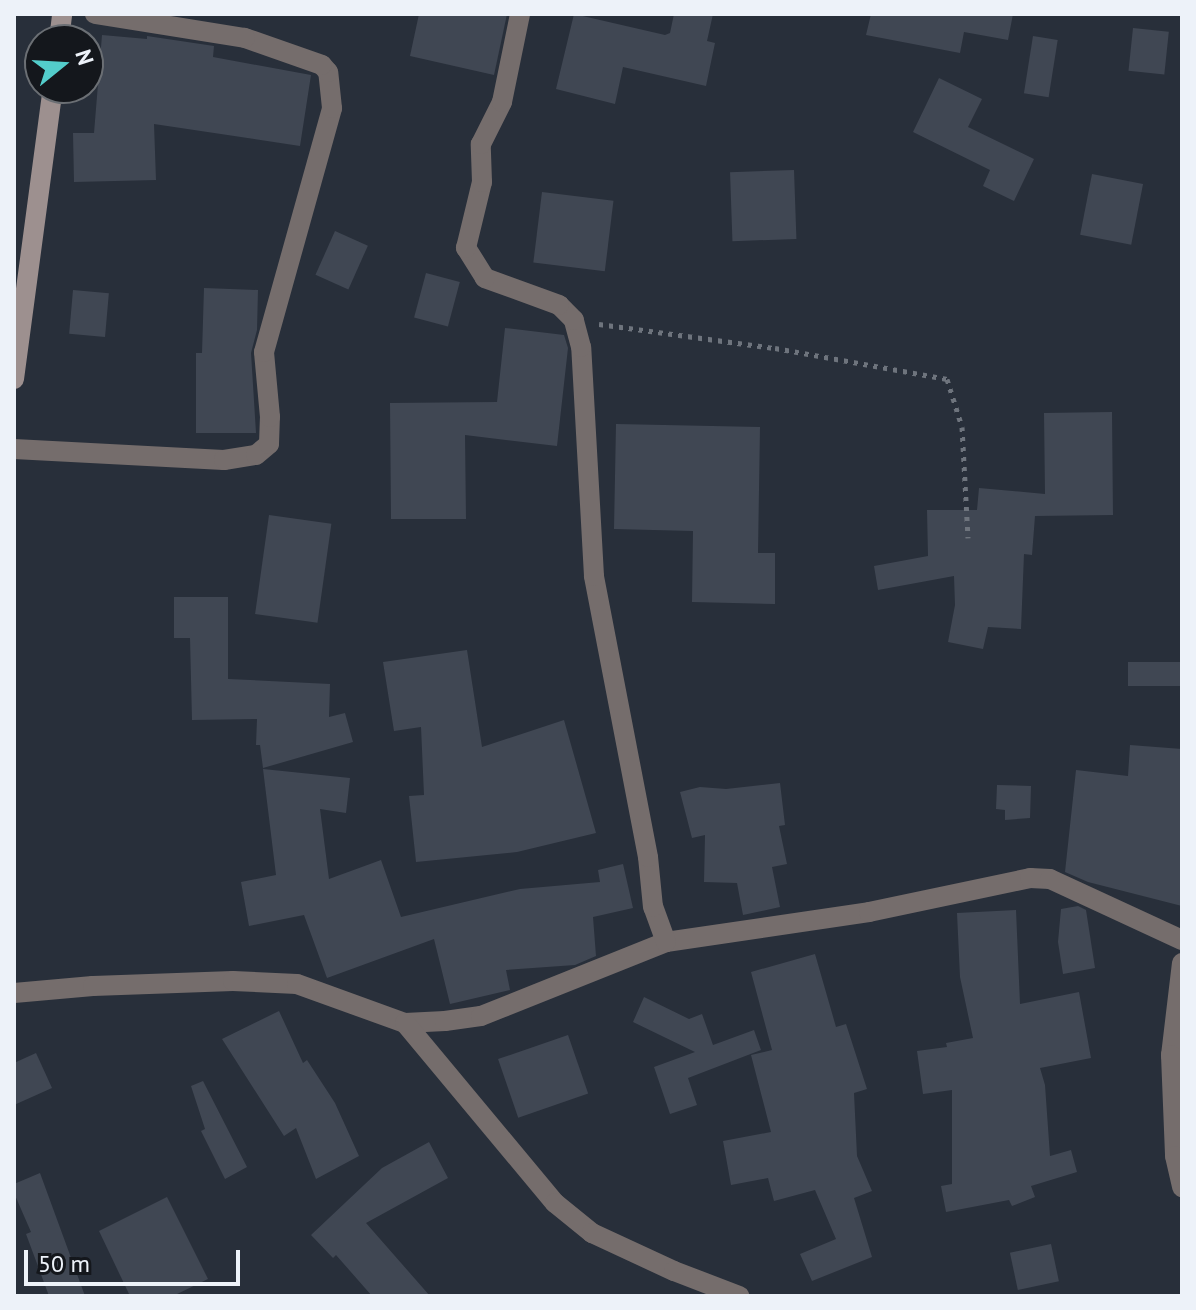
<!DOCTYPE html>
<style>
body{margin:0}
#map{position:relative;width:1196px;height:1310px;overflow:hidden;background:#282f3a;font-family:"PT Sans",sans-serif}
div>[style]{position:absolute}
.building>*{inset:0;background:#404753;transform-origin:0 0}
.path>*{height:5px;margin-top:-2.5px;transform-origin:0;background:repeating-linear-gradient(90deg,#6e747d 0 4px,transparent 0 10px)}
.minor>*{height:20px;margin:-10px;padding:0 10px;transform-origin:10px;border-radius:10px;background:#756d6c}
.secondary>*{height:20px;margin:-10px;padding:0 10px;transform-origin:10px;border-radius:10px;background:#9d908f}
span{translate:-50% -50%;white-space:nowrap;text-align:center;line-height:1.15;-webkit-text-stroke:6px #14171c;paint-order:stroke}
.frame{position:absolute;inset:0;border:16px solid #edf2f9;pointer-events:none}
.north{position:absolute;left:24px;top:24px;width:80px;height:80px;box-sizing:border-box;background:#14171c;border:2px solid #6b6f74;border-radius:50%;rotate:72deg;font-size:22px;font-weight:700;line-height:32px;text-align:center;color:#edf2f9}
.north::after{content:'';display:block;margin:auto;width:28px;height:36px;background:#53cdcb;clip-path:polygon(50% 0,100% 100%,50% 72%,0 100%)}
.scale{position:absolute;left:24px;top:1250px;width:216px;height:36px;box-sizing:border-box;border:4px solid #edf2f9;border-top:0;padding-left:10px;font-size:24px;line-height:28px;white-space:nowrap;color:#edf2f9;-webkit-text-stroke:6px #14171c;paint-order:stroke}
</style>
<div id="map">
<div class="building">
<div style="clip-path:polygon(419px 14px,507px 14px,494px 75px,410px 56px)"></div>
<div style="clip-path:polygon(574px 14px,665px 35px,670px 33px,674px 14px,713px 14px,707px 41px,715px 43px,706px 86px,623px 67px,615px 104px,556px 89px)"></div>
<div style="clip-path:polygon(871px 14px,1013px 14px,1008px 40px,964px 32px,960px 53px,866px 35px)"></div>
<div style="left:1133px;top:28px;width:36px;height:43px;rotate:6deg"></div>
<div style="clip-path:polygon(102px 35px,147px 39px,147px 36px,214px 46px,213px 57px,311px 75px,300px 146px,154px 124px,156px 180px,74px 182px,73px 133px,94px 133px)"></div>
<div style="left:1033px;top:36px;width:25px;height:58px;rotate:9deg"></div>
<div style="clip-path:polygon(939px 78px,982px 99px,968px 127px,1034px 159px,1014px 201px,983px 186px,990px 170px,913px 132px)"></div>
<div style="left:794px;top:170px;width:69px;height:64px;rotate:88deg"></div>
<div style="left:1092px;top:174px;width:52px;height:62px;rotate:11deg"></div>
<div style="left:542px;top:192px;width:72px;height:71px;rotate:7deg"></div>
<div style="left:335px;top:231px;width:36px;height:48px;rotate:24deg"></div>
<div style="left:426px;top:273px;width:35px;height:46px;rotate:15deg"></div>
<div style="clip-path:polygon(204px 288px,258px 290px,257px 330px,251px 353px,256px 433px,196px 433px,196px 353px,202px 353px)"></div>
<div style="left:73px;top:290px;width:36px;height:44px;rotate:5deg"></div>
<div style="clip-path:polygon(505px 328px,564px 335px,568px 348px,557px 446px,465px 435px,466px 519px,391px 519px,390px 403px,497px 402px)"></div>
<div style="clip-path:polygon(1112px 412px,1113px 515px,1035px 516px,1032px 555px,1024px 554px,1021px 629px,988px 627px,983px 649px,948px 642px,955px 605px,954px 576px,878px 590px,874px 566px,928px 556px,927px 510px,977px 510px,979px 488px,1045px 494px,1044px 413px)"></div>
<div style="clip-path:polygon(616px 424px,760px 427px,758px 553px,775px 553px,775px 604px,692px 602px,693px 531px,614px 529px)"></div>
<div style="left:269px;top:515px;width:63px;height:100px;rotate:8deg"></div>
<div style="clip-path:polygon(174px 597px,228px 597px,228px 679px,330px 684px,329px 717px,345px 713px,353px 742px,263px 768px,260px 745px,256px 745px,257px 719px,192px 720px,190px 638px,174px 638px)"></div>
<div style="clip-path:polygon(467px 650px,482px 747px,564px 720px,596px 833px,517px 852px,416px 862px,409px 796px,424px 795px,421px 727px,394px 731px,383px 662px)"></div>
<div style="left:1182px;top:662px;width:24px;height:54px;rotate:90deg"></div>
<div style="clip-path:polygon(1130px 745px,1182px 749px,1182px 906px,1088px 882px,1065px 872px,1076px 770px,1128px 776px)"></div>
<div style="clip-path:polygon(263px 769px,350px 778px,346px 813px,320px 809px,329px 879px,381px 860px,401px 917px,520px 889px,600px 882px,598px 870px,623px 864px,633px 908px,593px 917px,596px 956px,575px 965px,506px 970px,510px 990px,450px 1004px,434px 939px,327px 978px,304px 915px,249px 926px,241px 882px,276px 875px)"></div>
<div style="clip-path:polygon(780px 783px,785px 825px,779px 826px,787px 864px,772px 867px,780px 907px,743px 915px,737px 883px,704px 882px,705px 835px,692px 838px,680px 792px,700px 787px,726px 789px)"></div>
<div style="clip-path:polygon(997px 785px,1031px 786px,1030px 818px,1005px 820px,1005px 810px,996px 809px)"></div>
<div style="clip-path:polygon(1078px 906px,1086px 910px,1095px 968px,1063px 974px,1058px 942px,1061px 909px)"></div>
<div style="clip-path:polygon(1016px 910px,1020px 1004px,1079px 992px,1091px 1058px,1040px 1068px,1045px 1085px,1050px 1156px,1071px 1150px,1077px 1172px,1031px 1186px,1035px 1197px,1012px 1206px,1009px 1200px,946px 1212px,941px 1186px,952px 1184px,952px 1090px,923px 1094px,917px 1051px,947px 1047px,946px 1043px,973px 1038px,960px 977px,957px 913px)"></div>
<div style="clip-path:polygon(815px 954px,836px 1027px,846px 1024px,867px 1089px,854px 1093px,857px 1156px,872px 1191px,854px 1198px,872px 1257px,812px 1281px,800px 1254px,836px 1239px,815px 1190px,774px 1201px,768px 1178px,731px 1185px,723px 1141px,771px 1132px,751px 1055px,772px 1050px,751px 972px)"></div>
<div style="clip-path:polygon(644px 997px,689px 1019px,702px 1014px,713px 1045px,754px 1030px,761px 1050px,688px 1078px,697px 1105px,670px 1114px,654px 1067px,695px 1052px,633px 1022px)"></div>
<div style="clip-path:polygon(279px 1011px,303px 1063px,307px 1060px,335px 1103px,359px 1156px,316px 1179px,296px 1128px,284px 1136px,222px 1039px)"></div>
<div style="left:568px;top:1035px;width:62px;height:74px;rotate:71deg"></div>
<div style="clip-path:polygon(36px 1053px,52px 1088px,14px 1105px,14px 1063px)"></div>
<div style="clip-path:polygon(203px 1081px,247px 1167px,225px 1179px,201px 1131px,205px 1129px,191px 1086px)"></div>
<div style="clip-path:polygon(429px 1142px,448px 1178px,366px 1223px,430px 1296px,372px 1296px,336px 1255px,333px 1258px,311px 1235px,382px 1168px)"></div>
<div style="clip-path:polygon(40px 1173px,85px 1296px,49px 1296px,26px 1234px,31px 1232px,14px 1193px,14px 1184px)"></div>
<div style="clip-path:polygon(167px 1197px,208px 1279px,173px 1296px,130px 1296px,99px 1231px)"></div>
<div style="left:1051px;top:1244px;width:38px;height:42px;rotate:78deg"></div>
</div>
<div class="path">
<div style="left:599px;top:324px;width:178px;rotate:7.8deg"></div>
<div style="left:775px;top:348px;width:175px;rotate:10.2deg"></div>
<div style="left:947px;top:379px;width:50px;rotate:72.6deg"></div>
<div style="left:962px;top:427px;width:111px;rotate:86.9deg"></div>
</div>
<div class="minor">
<div style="left:14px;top:449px;width:210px;rotate:3deg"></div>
<div style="left:224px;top:460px;width:32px;rotate:-9deg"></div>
<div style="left:256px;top:455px;width:17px;rotate:-40deg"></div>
<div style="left:269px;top:444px;width:27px;rotate:-88deg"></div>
<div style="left:270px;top:417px;width:65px;rotate:-95.3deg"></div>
<div style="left:264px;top:352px;width:253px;rotate:-74.4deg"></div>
<div style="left:332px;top:108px;width:36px;rotate:-96deg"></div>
<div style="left:328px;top:72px;width:9px;rotate:-131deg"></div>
<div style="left:322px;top:65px;width:82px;rotate:-160.7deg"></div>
<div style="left:245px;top:38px;width:152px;rotate:-170.9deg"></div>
<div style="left:666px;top:942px;width:205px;rotate:-8.4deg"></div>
<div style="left:869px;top:912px;width:165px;rotate:-11.9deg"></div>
<div style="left:1030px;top:878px;width:20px;rotate:3deg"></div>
<div style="left:1050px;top:879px;width:145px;rotate:24.8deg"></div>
<div style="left:1182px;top:963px;width:93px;rotate:96.8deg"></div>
<div style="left:1171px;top:1055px;width:101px;rotate:87.7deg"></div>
<div style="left:1175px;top:1156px;width:32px;rotate:77deg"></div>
<div style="left:14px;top:993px;width:79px;rotate:-5.1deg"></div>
<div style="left:93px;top:986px;width:140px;rotate:-2deg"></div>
<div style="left:233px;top:981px;width:64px;rotate:2.7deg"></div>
<div style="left:297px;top:984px;width:115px;rotate:19.9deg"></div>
<div style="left:405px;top:1023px;width:40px;rotate:-2.9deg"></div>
<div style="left:445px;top:1021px;width:36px;rotate:-8deg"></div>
<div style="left:481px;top:1016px;width:199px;rotate:-21.8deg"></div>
<div style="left:666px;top:942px;width:37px;rotate:-110deg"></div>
<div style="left:653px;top:907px;width:50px;rotate:-95.7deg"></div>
<div style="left:648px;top:857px;width:286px;rotate:-100.9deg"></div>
<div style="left:594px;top:576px;width:229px;rotate:-93.2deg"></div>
<div style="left:581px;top:347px;width:28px;rotate:-105deg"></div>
<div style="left:574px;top:320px;width:21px;rotate:-135deg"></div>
<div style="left:559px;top:305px;width:79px;rotate:-160deg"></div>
<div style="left:485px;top:278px;width:36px;rotate:-122deg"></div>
<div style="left:466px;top:248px;width:68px;rotate:-76.4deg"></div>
<div style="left:482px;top:182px;width:38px;rotate:-92deg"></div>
<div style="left:481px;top:144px;width:47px;rotate:-63.4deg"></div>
<div style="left:502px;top:102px;width:90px;rotate:-78.4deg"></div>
<div style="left:405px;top:1023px;width:234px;rotate:50.2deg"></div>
<div style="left:555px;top:1203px;width:48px;rotate:39deg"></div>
<div style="left:592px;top:1233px;width:90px;rotate:24.9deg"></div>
<div style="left:674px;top:1271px;width:70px;rotate:21deg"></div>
</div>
<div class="secondary">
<div style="left:59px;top:40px;width:26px;rotate:-83deg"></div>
<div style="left:14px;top:379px;width:294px;rotate:-82.4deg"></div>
</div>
<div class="frame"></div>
<div class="north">N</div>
<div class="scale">50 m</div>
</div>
